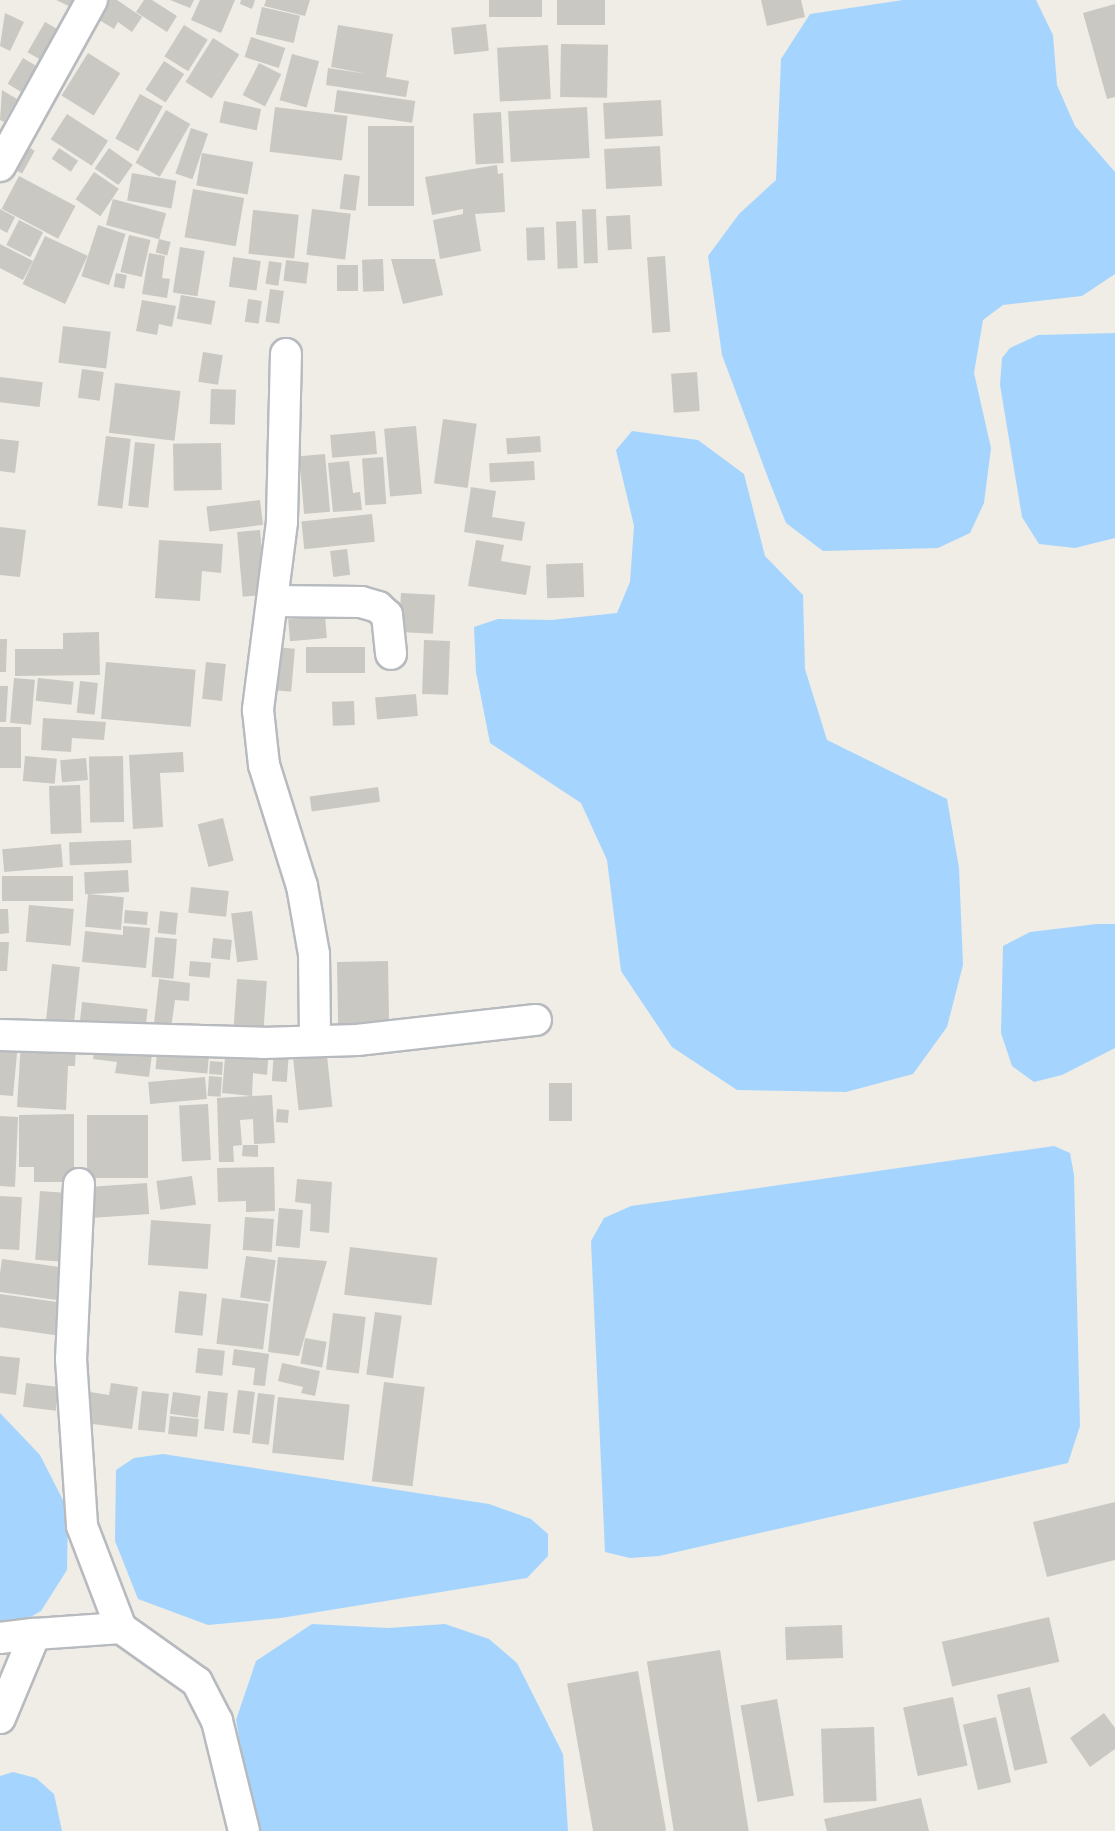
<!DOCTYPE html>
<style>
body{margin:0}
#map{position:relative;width:1115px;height:1831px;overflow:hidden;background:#efede5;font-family:"Space Grotesk",sans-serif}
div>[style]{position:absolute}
.water>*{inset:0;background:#a5d5ff}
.building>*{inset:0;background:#cac8c2;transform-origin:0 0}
.roads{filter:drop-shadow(2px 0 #b7babe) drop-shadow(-2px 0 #b7babe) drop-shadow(0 2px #b7babe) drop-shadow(0 -2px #b7babe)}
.street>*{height:30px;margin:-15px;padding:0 15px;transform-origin:15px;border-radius:15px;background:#fff}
span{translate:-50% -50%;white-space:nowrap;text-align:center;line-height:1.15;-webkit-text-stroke:5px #fff;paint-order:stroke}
</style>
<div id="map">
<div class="water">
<div style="clip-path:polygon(903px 0,1036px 0,1053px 35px,1057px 85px,1075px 126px,1115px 172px,1115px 274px,1082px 296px,1003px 305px,983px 320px,974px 373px,991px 448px,984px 503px,970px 533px,938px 548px,823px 551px,786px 523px,770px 483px,722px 355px,708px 256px,739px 214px,776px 180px,781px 59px,810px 14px)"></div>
<div style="clip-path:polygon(1115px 333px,1115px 538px,1075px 548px,1039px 544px,1022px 517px,1000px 385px,1002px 358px,1010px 348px,1038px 335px)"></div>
<div style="clip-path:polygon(632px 431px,698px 440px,744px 474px,765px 556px,803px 595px,805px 669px,827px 740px,947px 799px,959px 868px,963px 965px,947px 1027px,913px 1074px,846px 1092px,737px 1090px,672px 1047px,621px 971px,607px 860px,581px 803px,490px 743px,476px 672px,474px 627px,498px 619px,551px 620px,617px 613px,630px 582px,634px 526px,616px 450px)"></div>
<div style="clip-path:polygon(1097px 924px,1115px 924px,1115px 1048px,1062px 1075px,1034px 1082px,1012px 1066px,1001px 1033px,1003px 946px,1030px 932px)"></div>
<div style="clip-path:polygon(1054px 1146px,1070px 1153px,1074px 1175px,1080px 1426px,1068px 1463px,659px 1556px,630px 1558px,605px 1552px,591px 1241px,604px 1218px,631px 1206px)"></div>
<div style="clip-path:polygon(0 1413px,40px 1455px,68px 1510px,67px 1570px,41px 1611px,20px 1623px,0 1624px)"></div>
<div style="clip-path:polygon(163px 1454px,489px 1504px,531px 1519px,548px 1534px,548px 1556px,527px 1578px,281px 1618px,208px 1625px,138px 1599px,115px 1541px,116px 1470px,134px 1458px)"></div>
<div style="clip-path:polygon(312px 1624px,388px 1628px,445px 1624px,489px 1639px,517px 1663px,563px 1754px,568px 1831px,259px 1831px,253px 1818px,236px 1720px,256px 1661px)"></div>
<div style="clip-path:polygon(13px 1772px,36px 1778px,54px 1794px,62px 1831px,0 1831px,0 1776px)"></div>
</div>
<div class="building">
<div style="clip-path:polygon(56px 0,79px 0,75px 9px)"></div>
<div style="clip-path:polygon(108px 0,117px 0,142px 17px,132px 32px,118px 22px,114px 29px,96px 18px)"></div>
<div style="clip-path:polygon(144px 0,152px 0,177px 16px,167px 32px,136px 12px)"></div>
<div style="clip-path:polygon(170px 0,194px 0,190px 8px)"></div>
<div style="clip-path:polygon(200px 0,235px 0,221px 33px,191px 20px)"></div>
<div style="clip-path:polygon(241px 0,255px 0,252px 9px,240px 4px)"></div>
<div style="clip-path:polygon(266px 0,310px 0,305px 16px,264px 6px)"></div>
<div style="left:542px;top:0;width:17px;height:53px;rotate:90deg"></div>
<div style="left:557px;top:0;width:48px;height:25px"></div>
<div style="clip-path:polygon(761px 0,801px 0,805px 17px,767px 26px)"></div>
<div style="clip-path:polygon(1115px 4px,1115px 97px,1107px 99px,1083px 13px)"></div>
<div style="left:262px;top:7px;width:39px;height:28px;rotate:13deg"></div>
<div style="clip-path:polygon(5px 13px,24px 22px,10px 51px,0 46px)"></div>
<div style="left:45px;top:22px;width:28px;height:35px;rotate:30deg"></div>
<div style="left:486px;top:24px;width:27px;height:35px;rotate:84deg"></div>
<div style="left:184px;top:25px;width:28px;height:37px;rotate:32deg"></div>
<div style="clip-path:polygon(338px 25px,393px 34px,386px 77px,409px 81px,406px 97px,326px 85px,328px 68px,368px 74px,331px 67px)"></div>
<div style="left:251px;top:37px;width:36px;height:21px;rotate:18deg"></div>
<div style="left:213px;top:38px;width:31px;height:52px;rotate:32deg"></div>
<div style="left:561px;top:44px;width:47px;height:53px;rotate:1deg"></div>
<div style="left:548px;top:45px;width:54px;height:51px;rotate:87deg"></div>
<div style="left:88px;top:53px;width:38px;height:50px;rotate:32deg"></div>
<div style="left:292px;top:54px;width:28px;height:48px;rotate:15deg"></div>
<div style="left:23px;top:58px;width:17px;height:30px;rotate:31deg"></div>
<div style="left:164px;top:61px;width:24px;height:34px;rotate:33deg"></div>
<div style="left:259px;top:63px;width:25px;height:36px;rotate:27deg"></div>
<div style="clip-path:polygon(2px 90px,17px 99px,4px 122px,0 120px)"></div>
<div style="left:337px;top:90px;width:79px;height:22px;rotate:8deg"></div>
<div style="left:140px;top:94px;width:26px;height:51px;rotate:29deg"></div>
<div style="left:661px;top:100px;width:36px;height:58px;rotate:87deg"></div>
<div style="left:224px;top:101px;width:38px;height:22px;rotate:12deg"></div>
<div style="left:275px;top:107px;width:73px;height:45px;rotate:7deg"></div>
<div style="left:587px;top:107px;width:51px;height:79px;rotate:87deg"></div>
<div style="left:166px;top:110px;width:28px;height:61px;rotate:30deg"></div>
<div style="left:501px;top:112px;width:51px;height:28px;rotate:87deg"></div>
<div style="left:67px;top:114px;width:49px;height:30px;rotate:33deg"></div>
<div style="left:368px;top:126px;width:46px;height:80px"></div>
<div style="left:191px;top:128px;width:18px;height:48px;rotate:19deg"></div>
<div style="left:19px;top:142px;width:18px;height:26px;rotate:29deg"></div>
<div style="left:660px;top:146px;width:40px;height:56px;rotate:87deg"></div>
<div style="left:59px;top:148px;width:23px;height:13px;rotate:34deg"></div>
<div style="left:109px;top:148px;width:29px;height:25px;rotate:35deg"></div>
<div style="left:202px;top:153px;width:52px;height:33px;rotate:10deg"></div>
<div style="clip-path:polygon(497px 165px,498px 174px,503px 173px,505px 212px,475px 214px,481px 251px,440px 259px,433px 220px,463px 214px,463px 209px,432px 215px,425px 177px)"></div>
<div style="left:94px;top:172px;width:30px;height:33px;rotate:34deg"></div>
<div style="left:132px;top:173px;width:45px;height:28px;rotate:10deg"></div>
<div style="left:344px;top:174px;width:16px;height:35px;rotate:7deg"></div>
<div style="left:19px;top:176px;width:64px;height:37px;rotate:28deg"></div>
<div style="left:193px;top:189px;width:52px;height:49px;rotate:10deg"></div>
<div style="left:113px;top:199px;width:55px;height:27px;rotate:15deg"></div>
<div style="clip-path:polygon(0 209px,15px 217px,7px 233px,0 229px)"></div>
<div style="left:312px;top:209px;width:39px;height:46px;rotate:7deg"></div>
<div style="left:596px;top:209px;width:54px;height:14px;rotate:88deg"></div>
<div style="left:253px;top:210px;width:46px;height:44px;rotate:6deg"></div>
<div style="left:630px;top:215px;width:34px;height:24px;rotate:87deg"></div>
<div style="left:19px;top:220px;width:27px;height:28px;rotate:27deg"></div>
<div style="left:576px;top:221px;width:47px;height:20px;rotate:88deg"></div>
<div style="left:98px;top:225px;width:29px;height:54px;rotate:18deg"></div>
<div style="left:544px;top:227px;width:33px;height:18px;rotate:88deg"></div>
<div style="left:129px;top:235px;width:22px;height:38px;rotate:13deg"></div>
<div style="left:45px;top:236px;width:47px;height:53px;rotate:25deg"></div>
<div style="left:159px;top:239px;width:12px;height:14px;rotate:14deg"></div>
<div style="clip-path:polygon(0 244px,33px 261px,23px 280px,0 268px)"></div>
<div style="left:180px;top:247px;width:25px;height:46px;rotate:9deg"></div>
<div style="clip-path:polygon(149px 253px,165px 256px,162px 278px,170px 279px,167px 298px,142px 294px)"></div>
<div style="left:665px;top:256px;width:76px;height:18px;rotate:86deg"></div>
<div style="left:233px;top:257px;width:28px;height:30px;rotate:8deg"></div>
<div style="left:383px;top:259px;width:32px;height:21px;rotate:88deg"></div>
<div style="clip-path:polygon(391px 259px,435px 259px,443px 295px,403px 304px)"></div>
<div style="left:286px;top:260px;width:23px;height:21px;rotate:7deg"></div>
<div style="left:269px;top:261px;width:13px;height:23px;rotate:9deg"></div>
<div style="left:337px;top:265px;width:21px;height:26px"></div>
<div style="left:116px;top:273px;width:11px;height:14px;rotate:10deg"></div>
<div style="left:270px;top:289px;width:14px;height:33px;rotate:8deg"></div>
<div style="left:181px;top:295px;width:35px;height:24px;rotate:10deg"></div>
<div style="left:248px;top:299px;width:14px;height:23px;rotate:8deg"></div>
<div style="clip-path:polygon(142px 300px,176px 306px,172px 327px,159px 324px,157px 335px,136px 331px)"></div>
<div style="left:63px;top:326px;width:48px;height:37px;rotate:7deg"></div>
<div style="left:203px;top:352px;width:20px;height:30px;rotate:9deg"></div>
<div style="left:82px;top:369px;width:22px;height:29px;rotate:8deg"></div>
<div style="left:697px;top:372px;width:39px;height:26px;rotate:86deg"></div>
<div style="left:0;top:377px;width:43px;height:25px;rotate:7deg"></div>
<div style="left:115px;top:383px;width:66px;height:50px;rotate:7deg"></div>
<div style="left:211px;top:389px;width:25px;height:35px;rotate:2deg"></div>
<div style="left:443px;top:419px;width:34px;height:65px;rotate:8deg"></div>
<div style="left:416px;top:426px;width:68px;height:32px;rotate:85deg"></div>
<div style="left:375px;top:431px;width:23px;height:45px;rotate:85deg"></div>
<div style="left:106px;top:436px;width:25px;height:70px;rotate:7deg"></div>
<div style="left:540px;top:436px;width:16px;height:34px;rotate:86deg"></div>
<div style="clip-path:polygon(0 439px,19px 441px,15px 473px,0 471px)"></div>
<div style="left:135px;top:442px;width:20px;height:64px;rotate:6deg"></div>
<div style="left:221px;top:443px;width:47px;height:48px;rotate:89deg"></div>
<div style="left:325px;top:454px;width:58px;height:26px;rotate:85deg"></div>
<div style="left:383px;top:457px;width:47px;height:21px;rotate:86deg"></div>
<div style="clip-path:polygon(349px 461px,353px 493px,360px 492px,362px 510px,333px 512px,328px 463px)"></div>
<div style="left:534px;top:461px;width:19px;height:45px;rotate:87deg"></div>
<div style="clip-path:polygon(471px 487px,496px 491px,492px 517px,525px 522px,522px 541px,464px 532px)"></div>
<div style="left:260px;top:500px;width:25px;height:54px;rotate:83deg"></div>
<div style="left:372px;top:514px;width:28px;height:71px;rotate:84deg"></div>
<div style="clip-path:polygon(0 527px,26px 530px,20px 577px,0 575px)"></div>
<div style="left:260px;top:530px;width:65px;height:23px;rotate:85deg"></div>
<div style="clip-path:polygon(159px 540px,223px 544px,221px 573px,202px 571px,200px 601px,155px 598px)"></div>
<div style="clip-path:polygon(476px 540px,504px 545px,501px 561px,531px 566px,526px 595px,468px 586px)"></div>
<div style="left:347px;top:549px;width:26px;height:17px;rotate:83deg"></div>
<div style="left:583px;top:563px;width:34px;height:37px;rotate:88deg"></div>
<div style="left:401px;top:593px;width:34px;height:39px;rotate:3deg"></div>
<div style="left:325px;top:616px;width:22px;height:37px;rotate:85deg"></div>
<div style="clip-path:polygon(99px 632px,100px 675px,15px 676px,15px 649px,63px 649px,63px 633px)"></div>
<div style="clip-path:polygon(0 639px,7px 639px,6px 672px,0 672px)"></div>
<div style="left:424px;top:640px;width:26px;height:54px;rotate:2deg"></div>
<div style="left:274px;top:647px;width:21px;height:43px;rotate:5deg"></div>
<div style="left:365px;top:647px;width:26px;height:59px;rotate:90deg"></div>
<div style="left:106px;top:662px;width:90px;height:57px;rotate:5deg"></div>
<div style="left:206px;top:662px;width:20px;height:37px;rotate:6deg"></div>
<div style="left:14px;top:678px;width:21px;height:45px;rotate:5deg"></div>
<div style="left:38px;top:678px;width:36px;height:23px;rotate:6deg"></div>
<div style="left:80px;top:681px;width:18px;height:32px;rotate:6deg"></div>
<div style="clip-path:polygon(0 686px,8px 686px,6px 722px,0 722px)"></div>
<div style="left:416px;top:694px;width:22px;height:41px;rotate:85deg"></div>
<div style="left:354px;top:701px;width:24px;height:22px;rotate:88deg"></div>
<div style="clip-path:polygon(43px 718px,106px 722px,104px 740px,72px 738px,71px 752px,41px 750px)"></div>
<div style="left:0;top:727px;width:21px;height:41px"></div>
<div style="clip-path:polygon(183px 752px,184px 772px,160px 773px,163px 827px,133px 829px,129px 755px)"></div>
<div style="left:25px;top:756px;width:32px;height:25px;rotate:5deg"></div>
<div style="left:123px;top:756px;width:66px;height:34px;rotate:89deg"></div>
<div style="left:86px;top:758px;width:22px;height:26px;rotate:85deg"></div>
<div style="left:80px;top:785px;width:48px;height:31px;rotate:88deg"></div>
<div style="left:378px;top:787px;width:15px;height:69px;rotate:82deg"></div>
<div style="left:223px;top:818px;width:44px;height:26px;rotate:76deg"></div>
<div style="left:131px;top:840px;width:23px;height:62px;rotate:88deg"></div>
<div style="left:61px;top:844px;width:23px;height:59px;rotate:85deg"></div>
<div style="left:128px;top:870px;width:22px;height:44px;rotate:87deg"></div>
<div style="left:2px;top:876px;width:71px;height:25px"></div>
<div style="left:191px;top:887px;width:38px;height:26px;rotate:6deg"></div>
<div style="left:88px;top:894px;width:36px;height:33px;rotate:5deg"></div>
<div style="left:29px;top:905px;width:45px;height:37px;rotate:5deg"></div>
<div style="clip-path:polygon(0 909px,8px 909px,9px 933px,0 934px)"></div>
<div style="left:125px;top:910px;width:23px;height:13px;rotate:5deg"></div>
<div style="left:160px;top:911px;width:18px;height:22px;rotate:6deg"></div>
<div style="left:252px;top:911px;width:49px;height:21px;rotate:83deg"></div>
<div style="clip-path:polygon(123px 926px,150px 928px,146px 968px,82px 962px,85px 931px,123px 935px)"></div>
<div style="left:155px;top:937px;width:22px;height:40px;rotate:5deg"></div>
<div style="left:213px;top:938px;width:19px;height:20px;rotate:6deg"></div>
<div style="clip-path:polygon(0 942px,9px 942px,7px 971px,0 971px)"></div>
<div style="left:190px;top:961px;width:21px;height:15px;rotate:5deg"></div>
<div style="left:388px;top:961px;width:64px;height:51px;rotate:89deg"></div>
<div style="left:52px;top:964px;width:28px;height:66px;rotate:6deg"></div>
<div style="clip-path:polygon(159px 979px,190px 983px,189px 1001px,175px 1000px,170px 1035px,153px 1033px)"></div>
<div style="left:237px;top:979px;width:30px;height:57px;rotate:4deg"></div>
<div style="left:82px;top:1002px;width:66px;height:28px;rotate:6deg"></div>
<div style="clip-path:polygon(95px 1040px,153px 1047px,149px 1077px,115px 1073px,117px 1062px,93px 1059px)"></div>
<div style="clip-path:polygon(0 1041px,18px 1043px,13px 1096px,0 1095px)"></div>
<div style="clip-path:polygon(21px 1041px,76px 1044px,75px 1066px,68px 1066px,66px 1110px,17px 1107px)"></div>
<div style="left:158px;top:1041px;width:52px;height:28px;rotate:5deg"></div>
<div style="clip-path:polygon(226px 1045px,269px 1048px,267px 1075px,253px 1073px,252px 1096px,222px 1093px)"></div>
<div style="left:326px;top:1046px;width:61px;height:34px;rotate:84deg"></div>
<div style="left:274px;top:1050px;width:15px;height:31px;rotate:4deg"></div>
<div style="left:210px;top:1061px;width:13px;height:13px;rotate:4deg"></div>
<div style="left:209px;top:1076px;width:13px;height:20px;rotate:4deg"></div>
<div style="left:205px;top:1077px;width:22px;height:57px;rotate:85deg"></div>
<div style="left:549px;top:1083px;width:23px;height:38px"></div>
<div style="clip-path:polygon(272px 1095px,275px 1143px,254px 1144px,253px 1119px,240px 1120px,242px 1145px,233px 1146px,234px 1162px,219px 1162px,217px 1098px)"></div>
<div style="left:208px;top:1104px;width:56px;height:29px;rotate:87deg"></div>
<div style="left:277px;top:1109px;width:12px;height:13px;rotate:5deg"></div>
<div style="clip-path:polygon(74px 1114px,74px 1182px,34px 1182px,34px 1167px,19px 1167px,19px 1115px)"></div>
<div style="left:87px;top:1115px;width:61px;height:63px"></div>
<div style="clip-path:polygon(0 1116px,18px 1117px,15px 1187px,0 1186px)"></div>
<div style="clip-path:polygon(243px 1145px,258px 1145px,258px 1157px,242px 1156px)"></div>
<div style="clip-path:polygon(274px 1167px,275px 1211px,246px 1212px,246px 1201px,218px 1202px,217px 1168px)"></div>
<div style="left:192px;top:1176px;width:29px;height:36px;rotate:82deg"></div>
<div style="clip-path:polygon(297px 1179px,332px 1182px,329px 1233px,310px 1231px,311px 1204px,295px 1202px)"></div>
<div style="left:147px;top:1183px;width:31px;height:62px;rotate:86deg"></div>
<div style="left:40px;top:1191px;width:32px;height:69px;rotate:4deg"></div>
<div style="left:0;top:1196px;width:22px;height:53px;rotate:3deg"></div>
<div style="left:279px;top:1208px;width:24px;height:38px;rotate:5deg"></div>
<div style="left:245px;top:1217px;width:29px;height:33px;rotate:4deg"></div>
<div style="left:151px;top:1220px;width:60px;height:45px;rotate:4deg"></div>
<div style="left:350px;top:1247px;width:88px;height:48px;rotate:7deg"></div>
<div style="left:246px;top:1256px;width:30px;height:42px;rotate:8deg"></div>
<div style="clip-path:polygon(278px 1257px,327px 1261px,299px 1356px,268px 1352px)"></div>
<div style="left:2px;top:1259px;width:69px;height:33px;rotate:8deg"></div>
<div style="left:179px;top:1291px;width:28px;height:42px;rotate:6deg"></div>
<div style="left:0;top:1294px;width:61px;height:33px;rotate:8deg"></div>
<div style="left:222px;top:1298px;width:47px;height:46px;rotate:7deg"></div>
<div style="left:375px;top:1312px;width:27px;height:63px;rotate:8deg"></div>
<div style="left:333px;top:1313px;width:33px;height:57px;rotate:7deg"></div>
<div style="left:305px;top:1338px;width:22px;height:26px;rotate:10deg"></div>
<div style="left:198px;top:1348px;width:27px;height:25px;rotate:6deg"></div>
<div style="clip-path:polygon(234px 1349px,269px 1354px,265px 1386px,253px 1385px,255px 1368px,232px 1365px)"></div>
<div style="clip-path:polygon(0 1356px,20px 1358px,16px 1395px,0 1393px)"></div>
<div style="clip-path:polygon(282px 1363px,320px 1371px,315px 1396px,301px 1393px,303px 1387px,278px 1381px)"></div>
<div style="left:384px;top:1382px;width:41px;height:100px;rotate:7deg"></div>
<div style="left:26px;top:1383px;width:33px;height:24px;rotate:7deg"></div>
<div style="clip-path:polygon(111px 1383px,138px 1387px,132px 1429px,77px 1422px,89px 1406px,90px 1392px,109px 1395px)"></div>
<div style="left:238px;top:1390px;width:17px;height:43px;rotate:7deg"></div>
<div style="left:142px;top:1391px;width:27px;height:39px;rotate:6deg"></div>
<div style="left:208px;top:1391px;width:20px;height:38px;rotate:6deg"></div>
<div style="left:173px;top:1392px;width:28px;height:22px;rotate:8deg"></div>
<div style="left:258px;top:1393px;width:17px;height:50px;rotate:7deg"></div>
<div style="left:278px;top:1397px;width:72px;height:56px;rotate:6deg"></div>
<div style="left:170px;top:1416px;width:29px;height:18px;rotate:6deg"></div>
<div style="clip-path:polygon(1115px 1502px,1115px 1560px,1047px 1577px,1033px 1522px)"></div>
<div style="left:1049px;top:1617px;width:46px;height:110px;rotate:77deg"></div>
<div style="left:842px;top:1625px;width:33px;height:57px;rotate:88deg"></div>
<div style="left:720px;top:1650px;width:183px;height:74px;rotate:81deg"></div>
<div style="left:638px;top:1671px;width:162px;height:72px;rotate:80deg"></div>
<div style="left:1030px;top:1687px;width:78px;height:34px;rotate:77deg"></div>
<div style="left:953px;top:1697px;width:70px;height:51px;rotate:78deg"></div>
<div style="left:777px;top:1699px;width:98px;height:37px;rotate:80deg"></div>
<div style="clip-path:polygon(1104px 1713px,1115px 1728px,1115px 1749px,1090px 1767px,1070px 1738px)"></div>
<div style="left:996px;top:1717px;width:67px;height:34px;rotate:77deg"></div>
<div style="left:874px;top:1727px;width:74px;height:53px;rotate:88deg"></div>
<div style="clip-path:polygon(921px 1798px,929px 1831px,827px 1831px,824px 1819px)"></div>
</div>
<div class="roads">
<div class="street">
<div style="left:0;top:166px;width:190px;rotate:-61deg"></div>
<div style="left:286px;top:354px;width:168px;rotate:91.4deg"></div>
<div style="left:282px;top:522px;width:190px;rotate:97.3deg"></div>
<div style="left:258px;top:710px;width:55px;rotate:83.8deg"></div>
<div style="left:264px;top:765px;width:127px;rotate:72.6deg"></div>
<div style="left:302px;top:886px;width:69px;rotate:80deg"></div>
<div style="left:314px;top:954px;width:87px;rotate:89.3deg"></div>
<div style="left:273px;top:601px;width:88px;rotate:0.7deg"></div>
<div style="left:361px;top:602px;width:18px;rotate:16deg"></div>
<div style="left:378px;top:607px;width:12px;rotate:42deg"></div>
<div style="left:387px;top:615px;width:39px;rotate:84deg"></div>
<div style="left:0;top:1035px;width:263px;rotate:1.7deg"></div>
<div style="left:263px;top:1043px;width:94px;rotate:-1.8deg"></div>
<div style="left:357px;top:1040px;width:180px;rotate:-6.4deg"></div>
<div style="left:79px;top:1184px;width:175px;rotate:92.6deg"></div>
<div style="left:71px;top:1359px;width:167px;rotate:86.2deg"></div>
<div style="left:82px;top:1526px;width:109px;rotate:69.1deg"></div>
<div style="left:121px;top:1628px;width:93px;rotate:35.4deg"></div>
<div style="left:197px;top:1682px;width:44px;rotate:62.9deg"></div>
<div style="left:217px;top:1721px;width:113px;rotate:76.2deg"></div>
<div style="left:35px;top:1634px;width:86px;rotate:-4deg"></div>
<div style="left:0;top:1638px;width:35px;rotate:-7deg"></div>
<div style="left:35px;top:1634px;width:91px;rotate:112.6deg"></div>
</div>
</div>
</div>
